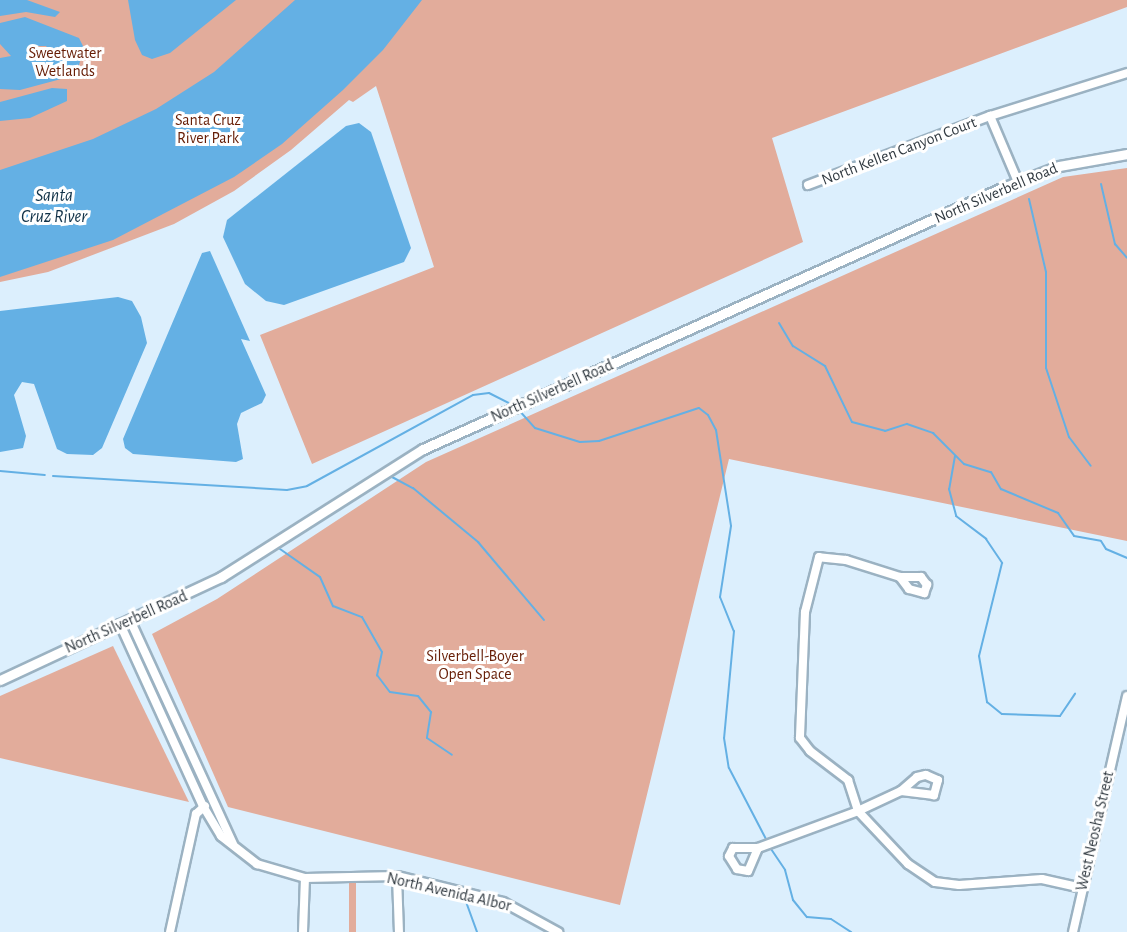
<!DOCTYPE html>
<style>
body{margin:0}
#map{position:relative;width:1127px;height:932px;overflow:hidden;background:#dceffd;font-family:"Alegreya Sans",sans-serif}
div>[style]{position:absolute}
.green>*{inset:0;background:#e2ac9b;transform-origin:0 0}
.water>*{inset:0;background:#64b0e4}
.stream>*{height:2px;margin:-1px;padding:0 1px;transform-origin:1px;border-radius:1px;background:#64b0e4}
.roads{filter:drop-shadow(2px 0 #9bb2c2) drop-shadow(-2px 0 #9bb2c2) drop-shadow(0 2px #9bb2c2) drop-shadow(0 -2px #9bb2c2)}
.minor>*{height:8px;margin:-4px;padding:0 4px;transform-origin:4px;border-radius:4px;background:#fff}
.major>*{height:9px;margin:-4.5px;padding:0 4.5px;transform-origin:4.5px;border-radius:4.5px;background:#fff}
span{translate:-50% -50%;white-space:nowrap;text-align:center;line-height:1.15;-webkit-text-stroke:6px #fff;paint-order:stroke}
.park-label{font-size:16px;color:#661d05}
.street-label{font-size:16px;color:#313a41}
.water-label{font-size:18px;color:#113248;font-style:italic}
</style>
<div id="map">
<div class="green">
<div style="clip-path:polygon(0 0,1127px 0,1127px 7px,772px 138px,803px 242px,312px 464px,260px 335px,434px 267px,376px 86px,353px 102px,349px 100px,291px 150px,234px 191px,174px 224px,48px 272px,0 282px)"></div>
<div style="clip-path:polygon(1127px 168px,1127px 541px,729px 459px,620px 905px,228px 807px,152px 634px,217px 599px,426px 462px,1063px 177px)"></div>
<div style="clip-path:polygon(113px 646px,189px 802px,0 758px,0 696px)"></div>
<div style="left:349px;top:883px;width:7px;height:49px"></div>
</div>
<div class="water">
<div style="clip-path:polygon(0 0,27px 0,60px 12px,55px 17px,26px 12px,0 16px)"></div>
<div style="clip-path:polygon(128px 0,236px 0,170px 53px,152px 59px,142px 55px,135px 40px)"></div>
<div style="clip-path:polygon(295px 0,422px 0,383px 50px,343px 90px,282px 144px,234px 177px,113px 240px,0 277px,0 170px,93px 139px,156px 109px,214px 72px)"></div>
<div style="clip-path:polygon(evenodd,25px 17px,79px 38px,84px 48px,76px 75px,20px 90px,0 89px,0 58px,11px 56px,0 44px,0 23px,25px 17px,38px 46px,46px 46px,54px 56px,40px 58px,35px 49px,38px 46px)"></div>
<div style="clip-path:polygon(52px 88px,67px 89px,67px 101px,30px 118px,0 121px,0 102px)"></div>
<div style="clip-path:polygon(359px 123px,371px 132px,411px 248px,404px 262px,284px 305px,266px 301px,245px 284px,223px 237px,227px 220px,346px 126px)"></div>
<div style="clip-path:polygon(210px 251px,250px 341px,241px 339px,266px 395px,262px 403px,241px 413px,237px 424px,243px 459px,236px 462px,133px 454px,125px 448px,123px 439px,202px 253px)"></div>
<div style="clip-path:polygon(118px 297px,132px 301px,141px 317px,147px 343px,102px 448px,93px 455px,67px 454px,57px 449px,34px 384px,22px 382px,14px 395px,26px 436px,23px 448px,0 452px,0 311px)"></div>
</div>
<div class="stream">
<div style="left:1101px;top:184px;width:62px;rotate:76.9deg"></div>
<div style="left:1115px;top:244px;width:18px;rotate:49deg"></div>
<div style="left:1029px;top:199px;width:75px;rotate:76.9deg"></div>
<div style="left:1046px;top:272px;width:96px;rotate:90deg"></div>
<div style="left:1046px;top:368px;width:73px;rotate:71.6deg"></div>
<div style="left:1069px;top:437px;width:36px;rotate:53deg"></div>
<div style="left:779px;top:323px;width:27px;rotate:59deg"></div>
<div style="left:793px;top:346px;width:38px;rotate:32deg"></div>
<div style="left:825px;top:366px;width:62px;rotate:64.3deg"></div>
<div style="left:852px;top:422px;width:34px;rotate:15deg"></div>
<div style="left:885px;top:431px;width:23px;rotate:-18deg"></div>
<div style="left:907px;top:424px;width:28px;rotate:19deg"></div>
<div style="left:933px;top:433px;width:44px;rotate:45deg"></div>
<div style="left:964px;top:464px;width:28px;rotate:17deg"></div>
<div style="left:991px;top:472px;width:20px;rotate:60deg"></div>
<div style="left:1001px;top:489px;width:62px;rotate:22.8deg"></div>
<div style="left:1058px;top:513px;width:28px;rotate:55deg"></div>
<div style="left:1074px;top:536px;width:27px;rotate:10deg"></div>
<div style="left:1101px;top:541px;width:9px;rotate:58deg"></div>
<div style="left:1106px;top:549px;width:23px;rotate:23deg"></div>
<div style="left:517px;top:408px;width:27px;rotate:48deg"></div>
<div style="left:535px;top:428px;width:47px;rotate:17.3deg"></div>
<div style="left:580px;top:442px;width:19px;rotate:-3deg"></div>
<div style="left:599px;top:441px;width:105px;rotate:-18.3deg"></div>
<div style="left:699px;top:408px;width:11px;rotate:38deg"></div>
<div style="left:708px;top:415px;width:17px;rotate:62deg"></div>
<div style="left:716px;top:430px;width:97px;rotate:81.1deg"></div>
<div style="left:731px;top:526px;width:72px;rotate:98.8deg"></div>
<div style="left:720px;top:597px;width:37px;rotate:68deg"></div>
<div style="left:734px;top:631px;width:107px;rotate:95.3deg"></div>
<div style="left:724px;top:738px;width:30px;rotate:81deg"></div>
<div style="left:729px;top:768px;width:82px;rotate:62.5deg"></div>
<div style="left:955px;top:456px;width:34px;rotate:100deg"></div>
<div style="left:949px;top:489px;width:28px;rotate:75deg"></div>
<div style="left:956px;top:516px;width:38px;rotate:37deg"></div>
<div style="left:986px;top:539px;width:29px;rotate:56deg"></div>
<div style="left:1002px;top:563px;width:96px;rotate:103.9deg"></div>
<div style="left:979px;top:656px;width:47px;rotate:80.1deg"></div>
<div style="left:987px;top:702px;width:19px;rotate:39deg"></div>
<div style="left:1002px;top:714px;width:58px;rotate:2deg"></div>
<div style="left:1060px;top:716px;width:27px;rotate:-56deg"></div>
<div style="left:0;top:471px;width:45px;rotate:5.1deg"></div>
<div style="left:53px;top:476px;width:234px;rotate:3.4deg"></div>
<div style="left:287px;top:490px;width:20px;rotate:-11deg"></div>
<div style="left:307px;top:486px;width:189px;rotate:-28.7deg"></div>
<div style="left:473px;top:395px;width:16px;rotate:-7deg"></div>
<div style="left:489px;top:393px;width:27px;rotate:27deg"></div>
<div style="left:392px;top:477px;width:24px;rotate:28deg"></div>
<div style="left:413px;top:488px;width:85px;rotate:39.7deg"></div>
<div style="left:478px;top:542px;width:102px;rotate:49.8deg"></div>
<div style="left:280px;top:549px;width:49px;rotate:35deg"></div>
<div style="left:320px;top:577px;width:32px;rotate:66deg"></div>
<div style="left:333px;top:606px;width:31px;rotate:21deg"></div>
<div style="left:362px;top:617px;width:40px;rotate:60.3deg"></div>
<div style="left:382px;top:652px;width:24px;rotate:102deg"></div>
<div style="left:377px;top:675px;width:21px;rotate:53deg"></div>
<div style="left:390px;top:692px;width:28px;rotate:8deg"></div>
<div style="left:418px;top:696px;width:21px;rotate:51deg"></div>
<div style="left:431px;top:712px;width:26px;rotate:99deg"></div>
<div style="left:427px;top:738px;width:30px;rotate:34deg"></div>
<div style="left:769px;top:846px;width:29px;rotate:56deg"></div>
<div style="left:785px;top:870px;width:31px;rotate:75deg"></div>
<div style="left:793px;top:900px;width:22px;rotate:51deg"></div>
<div style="left:807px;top:917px;width:24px;rotate:5deg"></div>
<div style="left:831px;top:919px;width:24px;rotate:33deg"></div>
<div style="left:465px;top:899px;width:35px;rotate:70deg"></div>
</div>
<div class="roads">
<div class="minor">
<div style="left:990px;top:116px;width:72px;rotate:67deg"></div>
<div style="left:808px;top:185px;width:195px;rotate:-20.8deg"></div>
<div style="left:990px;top:116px;width:144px;rotate:-17.4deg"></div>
<div style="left:900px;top:577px;width:15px;rotate:53deg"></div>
<div style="left:909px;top:589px;width:16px;rotate:15deg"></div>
<div style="left:924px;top:593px;width:9px;rotate:-69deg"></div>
<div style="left:927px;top:585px;width:10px;rotate:-127deg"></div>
<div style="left:921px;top:577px;width:21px;rotate:180deg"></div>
<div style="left:900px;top:577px;width:57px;rotate:-162.5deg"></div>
<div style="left:846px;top:560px;width:27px;rotate:-174deg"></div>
<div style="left:819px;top:557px;width:57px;rotate:104.3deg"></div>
<div style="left:805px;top:612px;width:126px;rotate:92.3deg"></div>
<div style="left:800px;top:738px;width:16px;rotate:52deg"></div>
<div style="left:810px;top:751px;width:48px;rotate:37.3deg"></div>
<div style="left:848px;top:780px;width:33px;rotate:72deg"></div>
<div style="left:858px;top:811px;width:73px;rotate:46.7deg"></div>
<div style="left:908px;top:864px;width:32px;rotate:34deg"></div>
<div style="left:935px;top:882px;width:24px;rotate:7deg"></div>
<div style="left:959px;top:885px;width:83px;rotate:-4.1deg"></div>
<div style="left:1042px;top:879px;width:41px;rotate:12.7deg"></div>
<div style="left:130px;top:620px;width:247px;rotate:65.3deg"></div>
<div style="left:120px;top:624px;width:200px;rotate:65.5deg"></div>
<div style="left:203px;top:806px;width:35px;rotate:59deg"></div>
<div style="left:221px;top:836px;width:46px;rotate:37.9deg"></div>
<div style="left:257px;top:864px;width:50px;rotate:16.3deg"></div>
<div style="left:305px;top:878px;width:92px;rotate:-1.2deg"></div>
<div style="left:397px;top:876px;width:109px;rotate:13.8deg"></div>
<div style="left:503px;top:902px;width:63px;rotate:28.6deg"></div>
<div style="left:758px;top:848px;width:25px;rotate:113deg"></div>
<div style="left:748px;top:871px;width:11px;rotate:-170deg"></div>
<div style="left:737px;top:869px;width:15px;rotate:-122deg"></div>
<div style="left:729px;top:856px;width:9px;rotate:-63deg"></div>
<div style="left:733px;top:848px;width:25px"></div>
<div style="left:758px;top:848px;width:107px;rotate:-20.3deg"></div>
<div style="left:858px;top:811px;width:47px;rotate:-24.9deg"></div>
<div style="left:901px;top:791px;width:21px;rotate:-41deg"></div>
<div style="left:917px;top:777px;width:9px;rotate:-13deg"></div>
<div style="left:926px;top:775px;width:13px;rotate:23deg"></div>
<div style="left:938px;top:780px;width:16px;rotate:105deg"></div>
<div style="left:934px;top:795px;width:33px;rotate:-173deg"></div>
<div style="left:397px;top:876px;width:56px;rotate:88deg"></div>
<div style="left:170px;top:932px;width:121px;rotate:-77.6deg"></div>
<div style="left:196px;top:814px;width:12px;rotate:-42deg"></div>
<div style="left:303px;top:932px;width:54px;rotate:-87.9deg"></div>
<div style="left:1073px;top:932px;width:242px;rotate:-77.1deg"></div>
</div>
<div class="major">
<div style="left:0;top:680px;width:244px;rotate:-25deg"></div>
<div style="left:221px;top:577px;width:239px;rotate:-32.4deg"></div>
<div style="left:423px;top:449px;width:633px;rotate:-24.26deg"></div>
<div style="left:1000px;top:189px;width:63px;rotate:-21.3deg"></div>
<div style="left:1059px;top:166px;width:69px;rotate:-10deg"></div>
</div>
</div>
<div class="park-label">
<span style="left:65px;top:62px">Sweetwater<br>Wetlands</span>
<span style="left:208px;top:129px">Santa Cruz<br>River Park</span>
<span style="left:475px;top:665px">Silverbell-Boyer<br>Open Space</span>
</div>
<div class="street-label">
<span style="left:899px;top:151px;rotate:-21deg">North Kellen Canyon Court</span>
<span style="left:996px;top:193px;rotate:-23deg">North Silverbell Road</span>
<span style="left:552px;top:391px;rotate:-24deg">North Silverbell Road</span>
<span style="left:126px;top:622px;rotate:-24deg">North Silverbell Road</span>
<span style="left:1095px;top:831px;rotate:-77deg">West Neosha Street</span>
<span style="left:449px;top:892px;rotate:13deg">North Avenida Albor</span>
</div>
<div class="water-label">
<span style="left:54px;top:207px">Santa<br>Cruz River</span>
</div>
</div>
